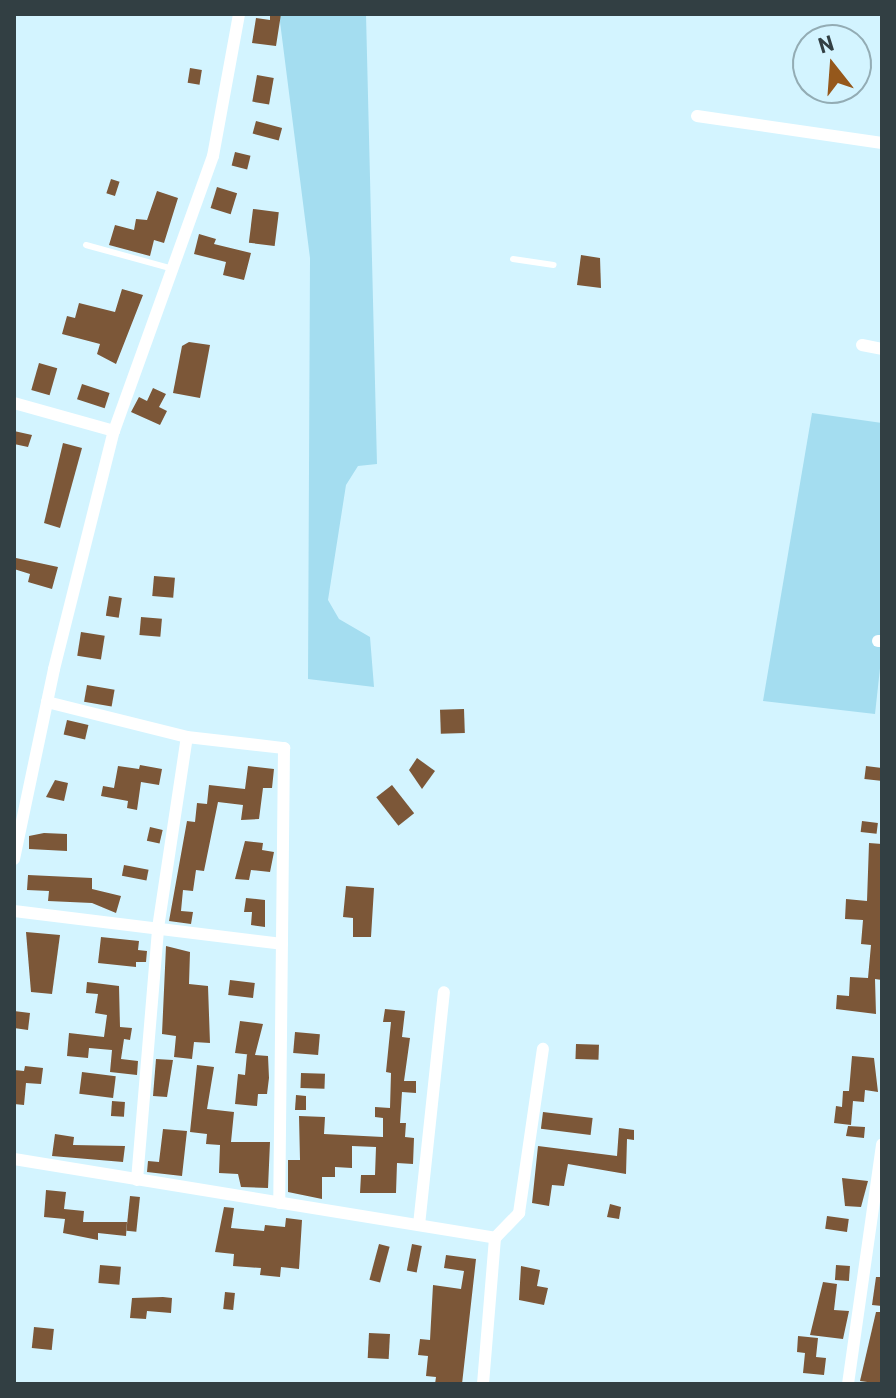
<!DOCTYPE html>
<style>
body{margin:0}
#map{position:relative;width:896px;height:1398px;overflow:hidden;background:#d3f4ff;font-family:Barlow,sans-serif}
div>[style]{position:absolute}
.green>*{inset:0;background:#a4ddf0}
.building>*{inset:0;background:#7c5738;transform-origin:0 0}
.service>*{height:6px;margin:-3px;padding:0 3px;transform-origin:3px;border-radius:3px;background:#fff}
.minor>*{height:12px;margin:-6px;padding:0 6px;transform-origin:6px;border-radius:6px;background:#fff}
span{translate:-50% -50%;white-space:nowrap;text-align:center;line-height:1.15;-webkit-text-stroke:8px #d3f4ff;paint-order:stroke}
.frame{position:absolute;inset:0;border:16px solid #323f43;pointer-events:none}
.north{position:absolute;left:792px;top:24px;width:80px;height:80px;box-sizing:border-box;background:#d3f4ff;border:2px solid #93acb4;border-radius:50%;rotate:343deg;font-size:22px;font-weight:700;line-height:32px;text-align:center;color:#323f43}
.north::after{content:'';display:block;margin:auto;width:28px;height:36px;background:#95581c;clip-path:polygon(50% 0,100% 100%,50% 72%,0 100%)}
</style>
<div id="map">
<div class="green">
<div style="clip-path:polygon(279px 14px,366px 14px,377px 464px,358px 466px,346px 485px,328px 600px,339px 619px,370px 637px,374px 687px,308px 679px,310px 258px)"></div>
<div style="clip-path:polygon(812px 413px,882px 423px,882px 650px,875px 714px,763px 701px)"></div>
</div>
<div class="building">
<div style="clip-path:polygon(270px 14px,281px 14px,276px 46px,252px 43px,256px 18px,270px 20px)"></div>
<div style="left:190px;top:68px;width:12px;height:15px;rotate:9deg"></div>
<div style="left:257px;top:75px;width:17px;height:27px;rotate:10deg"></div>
<div style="left:256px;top:121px;width:27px;height:13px;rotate:15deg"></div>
<div style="left:235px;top:152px;width:16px;height:14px;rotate:14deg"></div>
<div style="left:111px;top:179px;width:9px;height:15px;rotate:18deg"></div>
<div style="left:217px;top:187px;width:21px;height:22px;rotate:17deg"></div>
<div style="clip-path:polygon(157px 191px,178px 198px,164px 243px,154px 240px,150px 256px,109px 245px,115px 225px,134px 230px,136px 219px,147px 220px)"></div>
<div style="left:253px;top:209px;width:26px;height:34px;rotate:7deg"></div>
<div style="clip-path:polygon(199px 234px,216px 239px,214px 244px,251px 253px,244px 280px,223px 275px,226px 262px,194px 254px)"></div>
<div style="clip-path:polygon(581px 255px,600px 258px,601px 288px,577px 285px)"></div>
<div style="clip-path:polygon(122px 289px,143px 295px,116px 364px,97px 354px,100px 344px,62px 334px,67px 316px,75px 318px,79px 303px,115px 312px)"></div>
<div style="clip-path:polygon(189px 342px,210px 345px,200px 398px,173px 393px,182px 346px)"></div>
<div style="left:39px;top:363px;width:19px;height:28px;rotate:16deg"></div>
<div style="left:82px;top:384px;width:29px;height:16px;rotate:18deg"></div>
<div style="clip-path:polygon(153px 388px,166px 394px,159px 407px,167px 411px,160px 425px,131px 412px,139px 397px,147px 401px)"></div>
<div style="clip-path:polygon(14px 431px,32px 435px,28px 447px,14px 444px)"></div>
<div style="clip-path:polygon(63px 443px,82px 448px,60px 528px,44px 523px)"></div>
<div style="clip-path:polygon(16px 558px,58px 567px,52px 589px,28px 582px,30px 574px,14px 569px)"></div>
<div style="left:154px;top:576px;width:21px;height:20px;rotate:5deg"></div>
<div style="left:109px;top:596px;width:13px;height:20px;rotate:9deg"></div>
<div style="left:141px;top:617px;width:21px;height:18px;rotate:5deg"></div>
<div style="left:81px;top:632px;width:24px;height:24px;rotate:9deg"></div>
<div style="left:87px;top:685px;width:28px;height:17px;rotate:10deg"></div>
<div style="left:464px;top:709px;width:24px;height:24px;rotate:88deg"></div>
<div style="left:67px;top:720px;width:22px;height:15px;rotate:13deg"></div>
<div style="clip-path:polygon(417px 758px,435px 771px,422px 789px,409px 770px)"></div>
<div style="clip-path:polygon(140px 765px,162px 769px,159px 785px,141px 782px,137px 810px,127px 808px,128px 801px,101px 796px,103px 786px,114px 788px,118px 766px,139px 769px)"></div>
<div style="clip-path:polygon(248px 766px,274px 769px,272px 788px,263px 788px,259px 819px,241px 820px,243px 805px,218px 802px,204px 871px,196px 870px,193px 891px,183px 890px,181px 911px,193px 912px,191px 924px,169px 921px,187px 821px,195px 822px,197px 803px,207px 804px,209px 785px,245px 789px)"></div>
<div style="left:866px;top:766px;width:16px;height:13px;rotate:7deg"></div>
<div style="clip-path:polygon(55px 780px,68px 783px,64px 801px,46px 797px)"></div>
<div style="left:392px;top:785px;width:36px;height:20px;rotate:52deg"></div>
<div style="left:862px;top:821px;width:16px;height:11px;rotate:7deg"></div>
<div style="left:150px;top:827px;width:13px;height:14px;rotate:13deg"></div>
<div style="clip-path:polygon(44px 833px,67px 834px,67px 851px,29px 849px,29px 836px)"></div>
<div style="clip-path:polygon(245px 841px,263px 843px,262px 850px,274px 852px,270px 872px,251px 870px,249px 880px,235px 879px)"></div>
<div style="clip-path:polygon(869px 843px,882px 844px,882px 980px,875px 979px,876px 1014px,836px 1009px,837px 995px,849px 996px,850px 977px,868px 978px,871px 945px,861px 944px,863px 920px,845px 919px,846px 899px,867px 901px)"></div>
<div style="left:124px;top:865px;width:25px;height:11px;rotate:11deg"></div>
<div style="clip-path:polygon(28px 875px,92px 878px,92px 889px,121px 896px,116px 913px,92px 903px,48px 901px,49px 891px,27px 890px)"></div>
<div style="clip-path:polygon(346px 886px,374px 888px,371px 937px,353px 937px,353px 918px,343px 917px)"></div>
<div style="clip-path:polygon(246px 898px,265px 900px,265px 927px,251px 925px,252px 912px,244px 912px)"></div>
<div style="clip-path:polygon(26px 932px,60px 935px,52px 994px,31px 992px)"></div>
<div style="clip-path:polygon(101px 937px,139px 941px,138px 950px,147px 951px,146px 962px,136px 962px,136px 967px,98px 963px)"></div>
<div style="clip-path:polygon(166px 946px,190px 952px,189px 984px,208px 986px,210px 1043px,194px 1042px,192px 1059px,174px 1057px,176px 1036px,162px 1034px)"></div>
<div style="left:230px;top:980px;width:25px;height:15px;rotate:7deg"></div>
<div style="clip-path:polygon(87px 982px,119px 986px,120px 1027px,132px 1028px,130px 1040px,124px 1039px,121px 1059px,138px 1061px,137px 1075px,110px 1072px,112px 1050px,89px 1048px,88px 1058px,67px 1056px,69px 1033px,104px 1037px,107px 1015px,95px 1013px,98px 994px,86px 993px)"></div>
<div style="clip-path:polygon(385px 1009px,405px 1011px,402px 1037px,410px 1038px,404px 1081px,416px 1081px,416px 1093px,402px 1092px,400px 1123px,406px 1123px,405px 1137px,414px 1138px,413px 1164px,397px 1163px,396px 1193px,360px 1193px,361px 1175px,375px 1175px,376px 1147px,352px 1146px,352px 1168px,335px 1167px,335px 1177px,322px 1177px,322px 1199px,288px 1192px,288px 1160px,300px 1160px,299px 1116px,325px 1117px,324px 1134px,383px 1137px,383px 1118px,375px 1117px,375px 1107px,390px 1108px,391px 1073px,386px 1072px,391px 1022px,383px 1022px)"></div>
<div style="clip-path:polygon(14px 1011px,30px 1013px,28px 1030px,14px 1028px)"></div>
<div style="clip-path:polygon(240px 1021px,263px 1024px,255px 1055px,268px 1056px,269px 1078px,267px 1094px,258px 1094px,257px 1106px,235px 1104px,238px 1074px,245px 1075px,247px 1054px,253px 1055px,235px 1053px)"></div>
<div style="left:295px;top:1032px;width:25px;height:21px;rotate:5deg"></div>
<div style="left:576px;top:1044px;width:23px;height:15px;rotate:2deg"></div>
<div style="clip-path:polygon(852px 1056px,874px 1058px,878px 1092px,865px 1090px,864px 1102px,853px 1101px,851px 1125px,834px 1123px,836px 1106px,842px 1107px,843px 1091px,849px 1091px)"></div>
<div style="clip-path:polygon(156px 1059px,173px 1060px,167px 1097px,153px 1096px)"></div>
<div style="clip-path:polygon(197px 1065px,214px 1067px,207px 1109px,234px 1112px,231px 1142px,270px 1142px,268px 1188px,241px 1187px,238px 1174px,219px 1173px,220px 1145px,206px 1144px,207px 1134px,190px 1132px)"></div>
<div style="clip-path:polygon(25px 1066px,43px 1068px,41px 1084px,26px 1083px,24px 1105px,14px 1104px,14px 1070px,24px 1071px)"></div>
<div style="left:82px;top:1072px;width:34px;height:22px;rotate:7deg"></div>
<div style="left:301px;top:1073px;width:24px;height:15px;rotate:2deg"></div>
<div style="clip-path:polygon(296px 1095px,306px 1096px,306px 1110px,295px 1110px)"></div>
<div style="left:112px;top:1101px;width:13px;height:15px;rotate:4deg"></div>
<div style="left:543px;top:1112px;width:50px;height:17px;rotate:7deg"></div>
<div style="clip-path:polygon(848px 1126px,865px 1127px,864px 1138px,846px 1136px)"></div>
<div style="clip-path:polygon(619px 1128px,634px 1130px,634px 1140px,627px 1139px,626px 1174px,568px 1164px,564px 1186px,552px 1185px,549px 1206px,532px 1203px,538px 1146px,617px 1156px)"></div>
<div style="clip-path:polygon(163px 1129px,187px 1131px,182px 1176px,147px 1172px,148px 1161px,159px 1162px)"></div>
<div style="clip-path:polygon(55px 1134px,74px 1137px,73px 1145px,125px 1146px,123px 1162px,52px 1156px)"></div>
<div style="clip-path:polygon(842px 1178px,868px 1181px,861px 1207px,845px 1206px)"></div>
<div style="clip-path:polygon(46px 1190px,66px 1192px,64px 1209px,84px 1211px,83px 1222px,127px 1222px,126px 1236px,98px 1233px,98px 1240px,63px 1233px,65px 1219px,44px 1217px)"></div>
<div style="left:130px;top:1196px;width:10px;height:35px;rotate:6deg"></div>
<div style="clip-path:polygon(610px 1204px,621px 1207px,619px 1219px,607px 1217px)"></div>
<div style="clip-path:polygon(224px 1207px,234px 1208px,231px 1228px,264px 1231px,265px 1225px,285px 1227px,286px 1218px,302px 1220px,299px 1269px,281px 1267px,280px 1277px,260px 1275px,261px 1268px,233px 1266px,234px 1254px,215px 1252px)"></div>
<div style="left:827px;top:1216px;width:22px;height:13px;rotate:8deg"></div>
<div style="left:379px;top:1244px;width:11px;height:37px;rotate:15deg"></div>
<div style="left:412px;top:1244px;width:10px;height:27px;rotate:11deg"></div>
<div style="clip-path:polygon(446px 1255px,476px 1259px,462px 1384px,435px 1384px,436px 1377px,426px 1376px,428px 1356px,418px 1355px,420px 1339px,430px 1340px,433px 1285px,461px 1289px,464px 1271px,444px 1268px)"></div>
<div style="left:100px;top:1265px;width:21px;height:18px;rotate:5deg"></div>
<div style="left:836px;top:1265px;width:14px;height:15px;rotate:4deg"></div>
<div style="clip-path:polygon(521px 1266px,540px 1270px,537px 1286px,548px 1288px,544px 1305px,519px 1300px)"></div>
<div style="clip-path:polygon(876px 1277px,882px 1277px,882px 1306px,872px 1305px)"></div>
<div style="clip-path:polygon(823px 1282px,837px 1284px,834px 1310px,849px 1311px,843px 1339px,810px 1335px)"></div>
<div style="left:225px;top:1292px;width:10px;height:17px;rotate:6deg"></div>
<div style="clip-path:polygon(163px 1297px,172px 1298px,171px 1313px,147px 1311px,146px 1319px,130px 1318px,132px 1298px)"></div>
<div style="clip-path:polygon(876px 1312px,882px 1312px,882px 1384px,860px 1381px)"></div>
<div style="left:34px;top:1327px;width:20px;height:21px;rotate:6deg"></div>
<div style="left:369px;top:1333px;width:21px;height:25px;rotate:3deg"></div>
<div style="clip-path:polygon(798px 1336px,818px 1338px,816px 1357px,826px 1358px,824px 1375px,803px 1373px,805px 1353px,797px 1352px)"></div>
</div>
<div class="service">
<div style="left:86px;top:245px;width:90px;rotate:15.4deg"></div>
<div style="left:513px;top:259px;width:41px;rotate:8.3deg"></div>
</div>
<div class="minor">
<div style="left:697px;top:116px;width:187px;rotate:8.3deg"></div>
<div style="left:862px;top:345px;width:20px;rotate:11deg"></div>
<div style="left:14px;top:403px;width:104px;rotate:15.6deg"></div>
<div style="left:878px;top:641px;width:4px"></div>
<div style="left:47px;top:702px;width:144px;rotate:14deg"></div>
<div style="left:187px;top:737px;width:98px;rotate:6.5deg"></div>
<div style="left:284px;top:748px;width:455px;rotate:90.6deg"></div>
<div style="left:14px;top:859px;width:194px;rotate:-78.1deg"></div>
<div style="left:54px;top:669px;width:245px;rotate:-75.9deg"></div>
<div style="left:114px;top:431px;width:292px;rotate:-70.2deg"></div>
<div style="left:213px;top:156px;width:144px;rotate:-79.6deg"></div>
<div style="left:14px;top:911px;width:270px;rotate:7deg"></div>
<div style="left:14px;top:1159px;width:487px;rotate:9.3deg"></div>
<div style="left:495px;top:1238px;width:146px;rotate:94.7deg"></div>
<div style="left:137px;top:1180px;width:253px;rotate:-85.2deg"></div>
<div style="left:158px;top:928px;width:193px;rotate:-81.4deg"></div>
<div style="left:419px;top:1225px;width:234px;rotate:-83.9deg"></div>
<div style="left:495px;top:1238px;width:35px;rotate:-46deg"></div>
<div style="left:519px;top:1213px;width:166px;rotate:-81.7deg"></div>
<div style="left:848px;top:1384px;width:242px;rotate:-81.9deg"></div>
</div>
<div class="frame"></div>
<div class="north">N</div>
</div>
